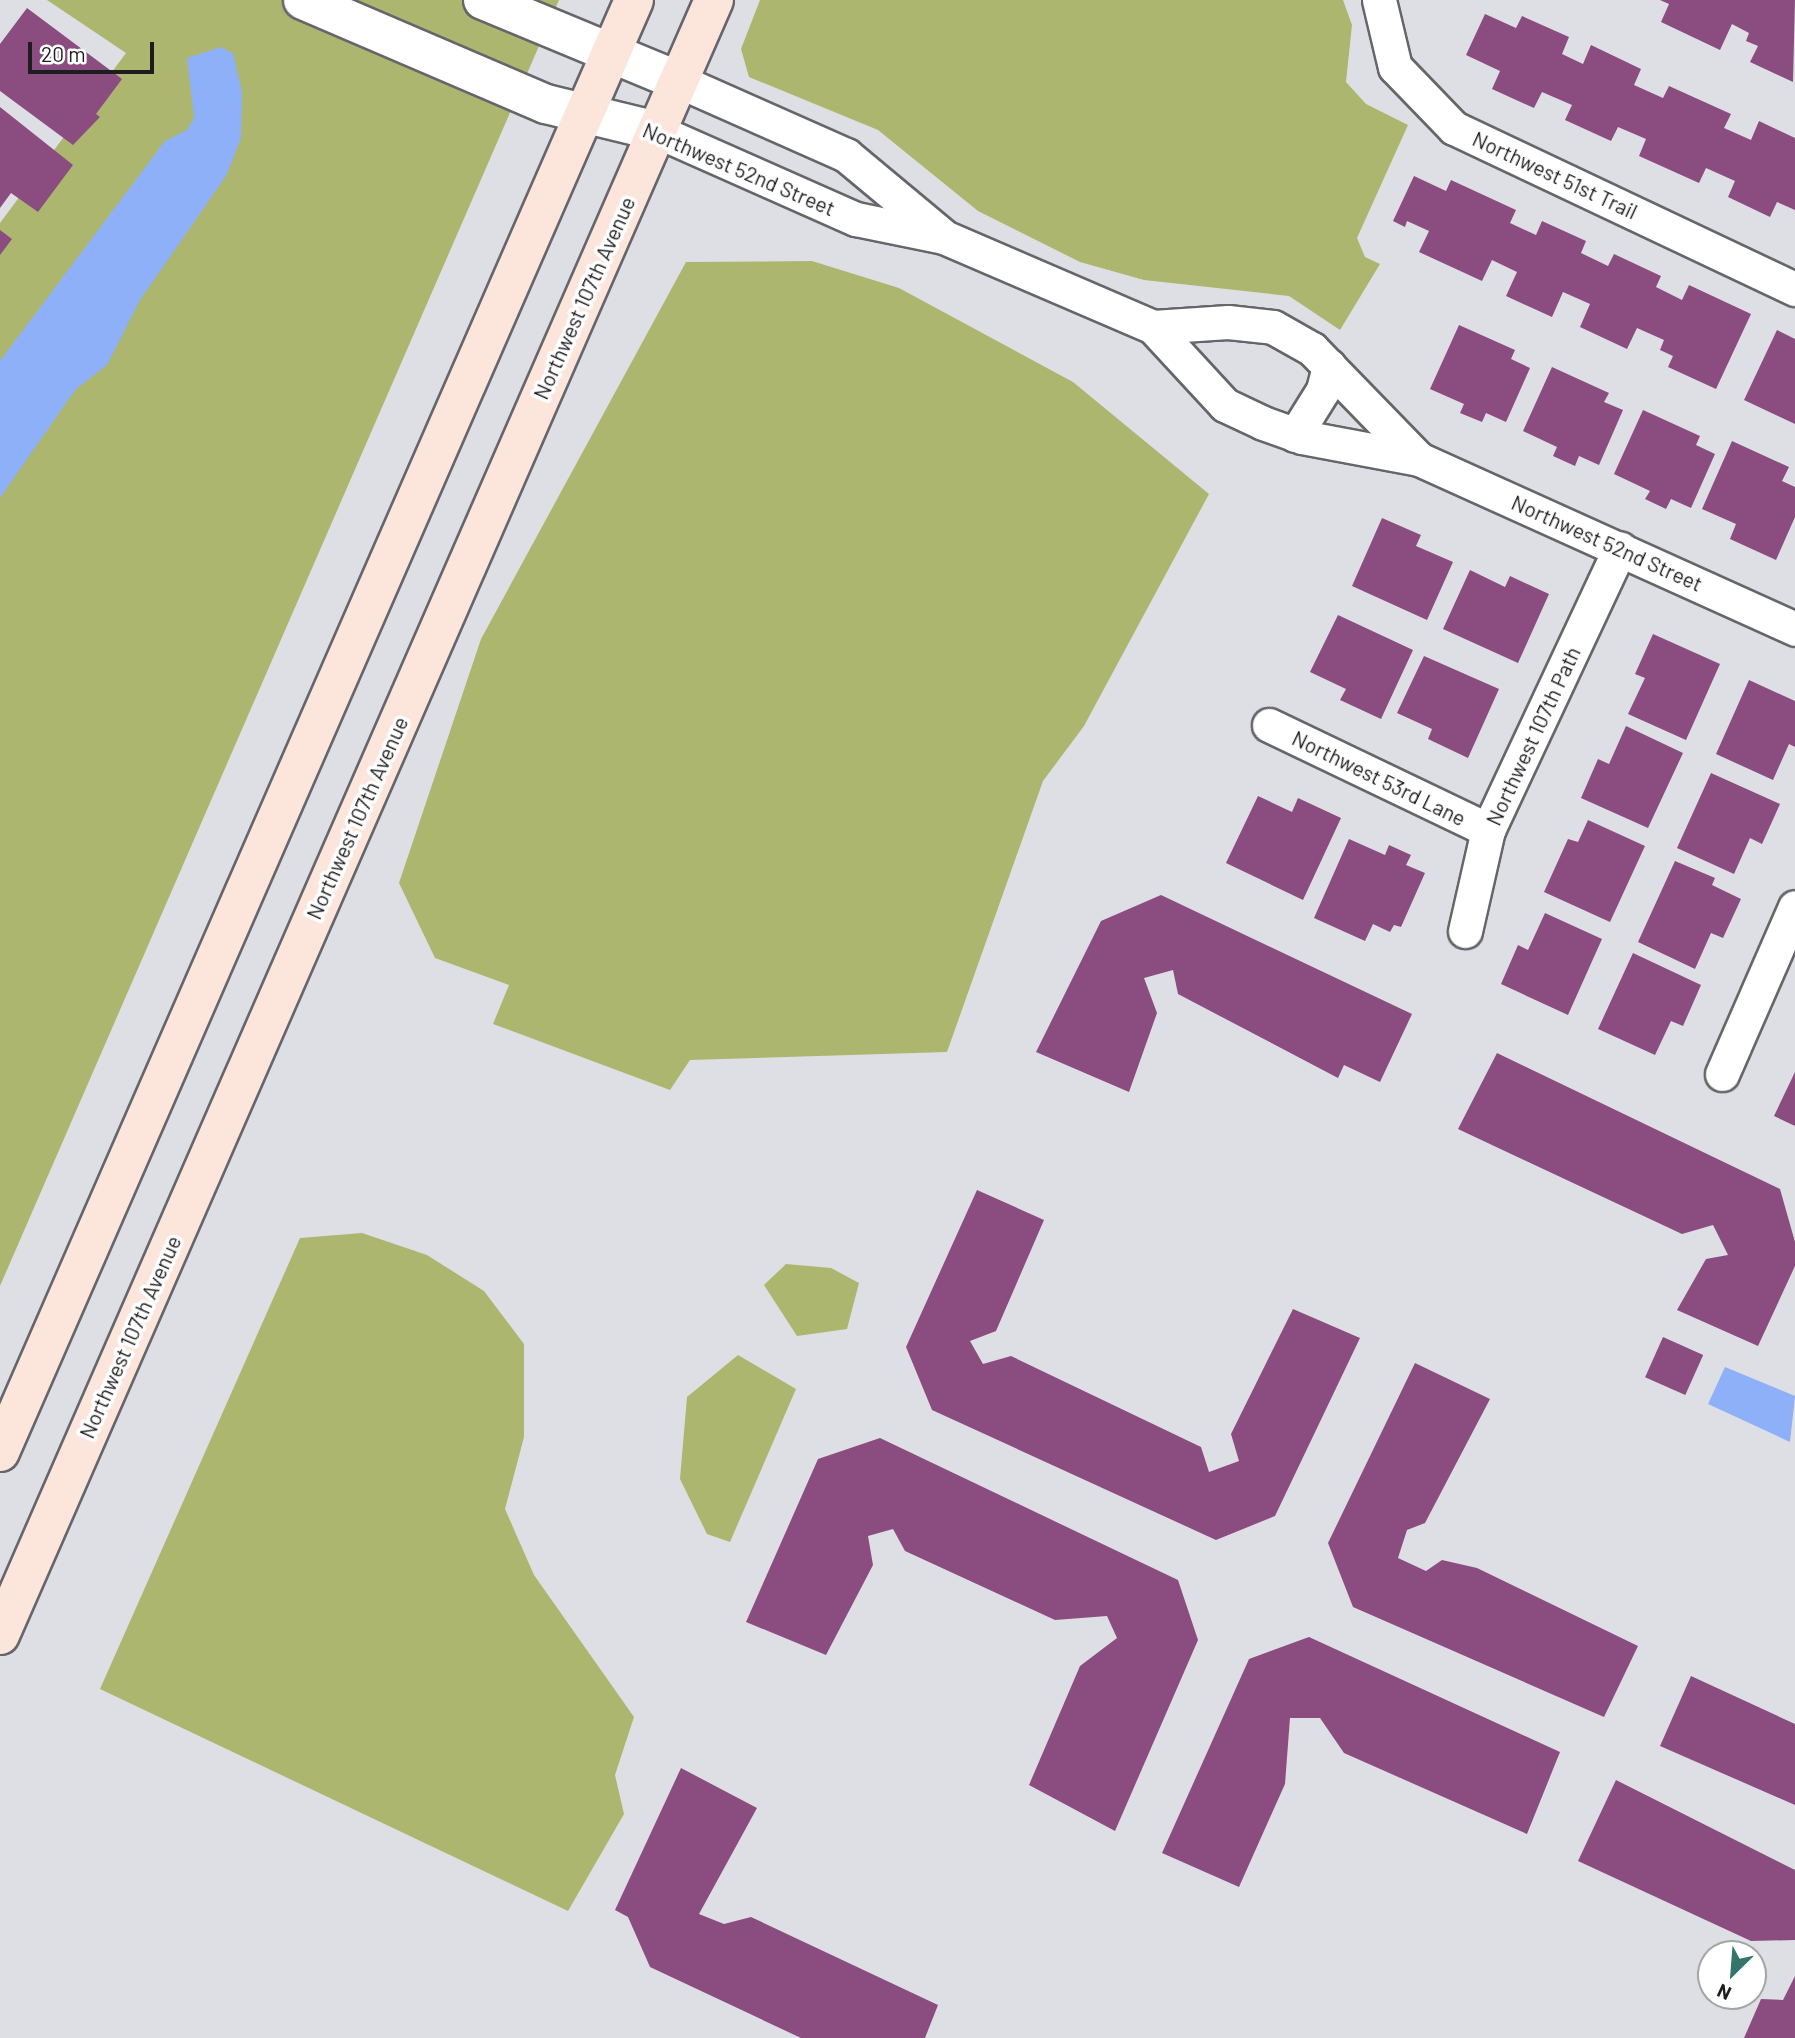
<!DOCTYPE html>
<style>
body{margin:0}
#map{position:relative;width:1795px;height:2038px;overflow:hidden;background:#dedfe5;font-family:Barlow,sans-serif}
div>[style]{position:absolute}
.green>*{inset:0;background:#adb66e}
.water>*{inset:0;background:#8eb0f8}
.building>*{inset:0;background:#8b4c80;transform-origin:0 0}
.roads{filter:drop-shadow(2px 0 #65656b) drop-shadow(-2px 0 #65656b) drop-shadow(0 2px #65656b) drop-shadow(0 -2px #65656b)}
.minor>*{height:33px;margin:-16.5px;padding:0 16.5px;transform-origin:16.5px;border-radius:16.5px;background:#fff}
.tertiary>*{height:38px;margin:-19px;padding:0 19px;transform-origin:19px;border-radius:19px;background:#fff}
.secondary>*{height:38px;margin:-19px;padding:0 19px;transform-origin:19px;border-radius:19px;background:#fce6dc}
span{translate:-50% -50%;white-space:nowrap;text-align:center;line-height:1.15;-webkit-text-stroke:7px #fff;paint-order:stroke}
.street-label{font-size:21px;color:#1d1d1f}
.north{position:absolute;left:1697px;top:1940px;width:70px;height:70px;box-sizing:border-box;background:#fff;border:2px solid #a5a5a5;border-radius:50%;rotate:205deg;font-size:19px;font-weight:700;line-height:28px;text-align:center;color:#1d1d1f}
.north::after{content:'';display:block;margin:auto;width:24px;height:32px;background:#337669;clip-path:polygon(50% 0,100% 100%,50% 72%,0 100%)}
.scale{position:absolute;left:28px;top:42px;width:126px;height:32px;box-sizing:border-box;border:4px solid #1d1d1f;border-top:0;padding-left:9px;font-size:21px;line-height:24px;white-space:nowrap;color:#1d1d1f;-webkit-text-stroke:5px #fff;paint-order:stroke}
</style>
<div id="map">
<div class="green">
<div style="clip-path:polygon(47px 0,559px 0,0 1286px,0 223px,126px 53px)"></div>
<div style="clip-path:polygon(760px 0,1343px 0,1352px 25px,1346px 82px,1366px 104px,1408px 125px,1357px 238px,1365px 257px,1380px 264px,1340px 330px,1289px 296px,1144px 280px,1080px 262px,978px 211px,878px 130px,749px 77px,741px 49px)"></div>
<div style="clip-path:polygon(812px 261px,899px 288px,1073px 382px,1209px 494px,1084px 726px,1043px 781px,947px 1052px,690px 1060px,670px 1090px,493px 1024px,509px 985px,435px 958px,399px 883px,481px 639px,686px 262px)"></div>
<div style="clip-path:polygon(362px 1233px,427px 1255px,484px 1291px,524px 1344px,524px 1437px,505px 1509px,534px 1575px,634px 1717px,615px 1775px,624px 1814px,568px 1911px,100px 1689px,300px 1238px)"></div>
<div style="clip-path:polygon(786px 1264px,831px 1268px,859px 1283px,847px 1329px,797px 1336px,764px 1285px)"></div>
<div style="clip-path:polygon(738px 1355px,796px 1389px,730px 1542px,707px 1534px,680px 1479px,687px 1397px)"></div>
</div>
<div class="water">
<div style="clip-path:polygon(221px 47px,233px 53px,242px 92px,241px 138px,226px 176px,140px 300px,107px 365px,75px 390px,0 498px,0 361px,165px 141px,187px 130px,194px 118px,187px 58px)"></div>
<div style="clip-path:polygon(1725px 1367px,1795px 1396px,1790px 1442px,1708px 1404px)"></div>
</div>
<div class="building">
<div style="clip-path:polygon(1660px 0,1795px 0,1793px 82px,1750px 62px,1758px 46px,1746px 41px,1749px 33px,1732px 24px,1720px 50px,1661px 22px,1669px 4px)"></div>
<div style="clip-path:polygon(27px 8px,122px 79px,96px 114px,100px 117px,73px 145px,0 91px,0 44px)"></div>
<div style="clip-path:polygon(1485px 14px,1516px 28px,1522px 16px,1569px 37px,1562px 54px,1583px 64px,1591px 45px,1641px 69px,1634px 85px,1663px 98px,1669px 86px,1731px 114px,1724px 128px,1751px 140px,1759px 121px,1795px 138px,1795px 210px,1777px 202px,1770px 217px,1728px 197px,1735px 181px,1706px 168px,1699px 183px,1639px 156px,1646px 139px,1618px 127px,1611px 141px,1565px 120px,1572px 105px,1542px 92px,1534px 108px,1492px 89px,1500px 71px,1466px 55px)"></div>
<div style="clip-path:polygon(0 107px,73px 165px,38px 212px,11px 193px,0 208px)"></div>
<div style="clip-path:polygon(1414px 176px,1446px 191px,1451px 180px,1516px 210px,1510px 223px,1536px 235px,1542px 221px,1586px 241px,1581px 253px,1608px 266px,1614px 254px,1661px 276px,1656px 287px,1682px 300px,1689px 285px,1751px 314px,1716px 389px,1668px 367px,1673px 356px,1660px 350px,1664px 340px,1637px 328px,1627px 349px,1580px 327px,1590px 304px,1563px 292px,1552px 317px,1506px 296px,1517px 272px,1492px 260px,1482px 281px,1419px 252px,1429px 231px,1407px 221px,1405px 227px,1393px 221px)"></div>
<div style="clip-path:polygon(0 230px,12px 239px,0 255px)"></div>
<div style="clip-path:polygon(1459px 325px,1515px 350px,1511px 359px,1530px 368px,1506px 422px,1486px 413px,1482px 422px,1460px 413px,1464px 404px,1430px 389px)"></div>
<div style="clip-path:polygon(1777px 330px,1795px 339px,1795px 424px,1744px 400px)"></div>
<div style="clip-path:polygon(1552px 367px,1609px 393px,1604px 402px,1623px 410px,1599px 465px,1579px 456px,1575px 466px,1553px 456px,1557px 447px,1523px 431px)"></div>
<div style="clip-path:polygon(1643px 410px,1700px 436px,1696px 445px,1715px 454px,1691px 508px,1671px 499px,1666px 509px,1645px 499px,1650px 491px,1614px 474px)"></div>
<div style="clip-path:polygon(1732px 441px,1789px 467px,1782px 481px,1795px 487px,1795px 517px,1776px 560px,1730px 539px,1736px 524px,1702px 509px)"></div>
<div style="clip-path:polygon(1382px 518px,1421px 535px,1416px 546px,1453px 562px,1427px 620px,1352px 586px)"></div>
<div style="clip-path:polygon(1470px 570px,1505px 587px,1510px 576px,1549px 594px,1518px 663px,1443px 629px)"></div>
<div style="clip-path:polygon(1338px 615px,1413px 650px,1381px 719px,1340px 700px,1346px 689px,1310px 672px)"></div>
<div style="clip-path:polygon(1653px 634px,1720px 664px,1686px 740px,1628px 714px,1645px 678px,1635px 674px)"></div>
<div style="clip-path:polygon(1424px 656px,1499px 689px,1468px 758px,1428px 739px,1432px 729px,1397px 713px)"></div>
<div style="clip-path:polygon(1749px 680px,1795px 701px,1795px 747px,1789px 744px,1773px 780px,1716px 754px)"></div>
<div style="clip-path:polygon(1626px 726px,1683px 753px,1648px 828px,1581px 798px,1598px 759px,1609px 764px)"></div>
<div style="clip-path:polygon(1711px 773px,1780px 804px,1762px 844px,1750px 838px,1734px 874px,1677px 848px)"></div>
<div style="clip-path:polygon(1258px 796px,1292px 812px,1298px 798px,1341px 818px,1303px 900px,1226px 863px)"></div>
<div style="clip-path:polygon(1588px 820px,1645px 846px,1610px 922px,1544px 892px,1568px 839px,1578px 842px)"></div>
<div style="clip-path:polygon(1349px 839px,1385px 855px,1389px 845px,1411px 855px,1406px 865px,1425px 873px,1401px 927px,1394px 925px,1390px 932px,1373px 924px,1365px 941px,1314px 918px)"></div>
<div style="clip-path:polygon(1675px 861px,1715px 878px,1712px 885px,1741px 899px,1723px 938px,1711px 933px,1695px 969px,1638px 942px)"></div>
<div style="clip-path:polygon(1161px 895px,1412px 1014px,1380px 1082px,1344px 1065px,1338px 1078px,1178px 994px,1173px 970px,1144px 978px,1157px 1013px,1129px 1092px,1036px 1052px,1101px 921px)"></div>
<div style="clip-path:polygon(1545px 913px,1602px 939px,1568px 1015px,1501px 984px,1518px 945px,1528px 950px)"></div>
<div style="clip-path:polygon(1633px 953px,1701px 985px,1683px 1026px,1671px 1021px,1655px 1055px,1598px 1029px)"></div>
<div style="clip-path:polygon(1497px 1053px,1780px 1189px,1795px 1242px,1795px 1266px,1758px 1346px,1677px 1310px,1706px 1259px,1728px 1255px,1713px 1225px,1682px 1234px,1458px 1129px)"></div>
<div style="clip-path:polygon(1795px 1072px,1795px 1126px,1774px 1116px)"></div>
<div style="clip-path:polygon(977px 1190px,1044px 1220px,996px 1331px,970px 1341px,983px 1364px,1011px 1356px,1201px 1447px,1209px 1472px,1239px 1461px,1231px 1434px,1293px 1309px,1360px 1338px,1275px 1516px,1216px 1540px,932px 1410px,906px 1347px)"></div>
<div style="left:1663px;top:1337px;width:44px;height:44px;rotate:24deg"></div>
<div style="clip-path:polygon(1415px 1363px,1490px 1399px,1425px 1523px,1407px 1530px,1398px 1558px,1426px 1571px,1442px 1560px,1477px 1568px,1638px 1646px,1604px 1717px,1353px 1607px,1328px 1543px)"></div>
<div style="clip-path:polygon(880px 1438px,1178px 1580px,1198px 1640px,1115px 1831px,1029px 1785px,1080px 1666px,1117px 1638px,1107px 1616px,1055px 1620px,905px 1551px,893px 1529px,868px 1536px,873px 1565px,826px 1655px,746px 1622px,818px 1459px)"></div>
<div style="clip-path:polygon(1309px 1637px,1560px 1752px,1527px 1834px,1344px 1753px,1320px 1718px,1290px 1718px,1285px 1784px,1239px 1887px,1162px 1853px,1249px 1659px)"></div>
<div style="clip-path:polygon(1691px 1676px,1795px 1724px,1795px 1805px,1660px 1746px)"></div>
<div style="clip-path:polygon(681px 1768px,757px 1808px,699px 1914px,724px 1924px,751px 1917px,938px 2005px,925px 2038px,801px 2038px,650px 1967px,628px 1917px,615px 1910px)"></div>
<div style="clip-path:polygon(1616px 1780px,1795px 1870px,1795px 1940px,1751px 1941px,1578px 1861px)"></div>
<div style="clip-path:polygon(1795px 1976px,1795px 2038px,1744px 2038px,1761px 1999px,1783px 2000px)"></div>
</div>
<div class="roads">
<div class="minor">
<div style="left:1379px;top:0;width:69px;rotate:76.6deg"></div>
<div style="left:1395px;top:67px;width:85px;rotate:46deg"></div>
<div style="left:1454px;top:128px;width:377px;rotate:25.3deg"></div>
<div style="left:679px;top:81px;width:183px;rotate:23.9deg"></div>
<div style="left:846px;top:155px;width:125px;rotate:39.8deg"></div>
<div style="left:657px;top:131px;width:218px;rotate:23.9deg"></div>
<div style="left:856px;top:219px;width:90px;rotate:11.6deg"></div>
<div style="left:944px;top:237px;width:228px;rotate:23.3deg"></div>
<div style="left:1153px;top:327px;width:106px;rotate:47.3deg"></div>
<div style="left:1225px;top:405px;width:42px;rotate:25.3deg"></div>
<div style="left:1263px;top:423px;width:41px;rotate:19.7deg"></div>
<div style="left:1302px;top:437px;width:119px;rotate:10.6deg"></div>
<div style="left:1419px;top:459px;width:413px;rotate:24.3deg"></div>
<div style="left:1153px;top:327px;width:75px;rotate:-3.8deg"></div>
<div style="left:1228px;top:322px;width:45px;rotate:6.3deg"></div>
<div style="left:1273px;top:327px;width:45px;rotate:29.4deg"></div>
<div style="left:1312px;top:349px;width:153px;rotate:45.8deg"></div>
<div style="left:1295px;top:435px;width:53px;rotate:-58.1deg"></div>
<div style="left:1323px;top:390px;width:25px;rotate:-76deg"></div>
<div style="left:1269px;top:725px;width:243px;rotate:25.6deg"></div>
<div style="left:1465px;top:931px;width:104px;rotate:-77.2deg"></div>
<div style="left:1488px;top:830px;width:311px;rotate:-64.9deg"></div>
<div style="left:1722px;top:1074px;width:182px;rotate:-66.4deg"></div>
</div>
<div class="tertiary">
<div style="left:303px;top:0;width:264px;rotate:23.2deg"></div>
<div style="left:546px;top:104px;width:114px;rotate:13.7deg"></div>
<div style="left:483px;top:0;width:212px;rotate:22.5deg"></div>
</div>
<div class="secondary">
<div style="left:0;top:1452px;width:1584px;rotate:-66.41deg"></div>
<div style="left:0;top:1635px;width:1784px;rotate:-66.41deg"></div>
</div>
</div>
<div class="street-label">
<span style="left:739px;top:169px;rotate:23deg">Northwest 52nd Street</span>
<span style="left:1555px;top:175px;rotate:25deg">Northwest 51st Trail</span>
<span style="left:584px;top:298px;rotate:-66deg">Northwest 107th Avenue</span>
<span style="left:1607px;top:543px;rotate:24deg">Northwest 52nd Street</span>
<span style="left:1533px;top:736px;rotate:-65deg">Northwest 107th Path</span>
<span style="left:1379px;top:778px;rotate:26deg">Northwest 53rd Lane</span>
<span style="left:357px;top:818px;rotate:-66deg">Northwest 107th Avenue</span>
<span style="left:130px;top:1337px;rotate:-66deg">Northwest 107th Avenue</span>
</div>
<div class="north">N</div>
<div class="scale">20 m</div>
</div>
